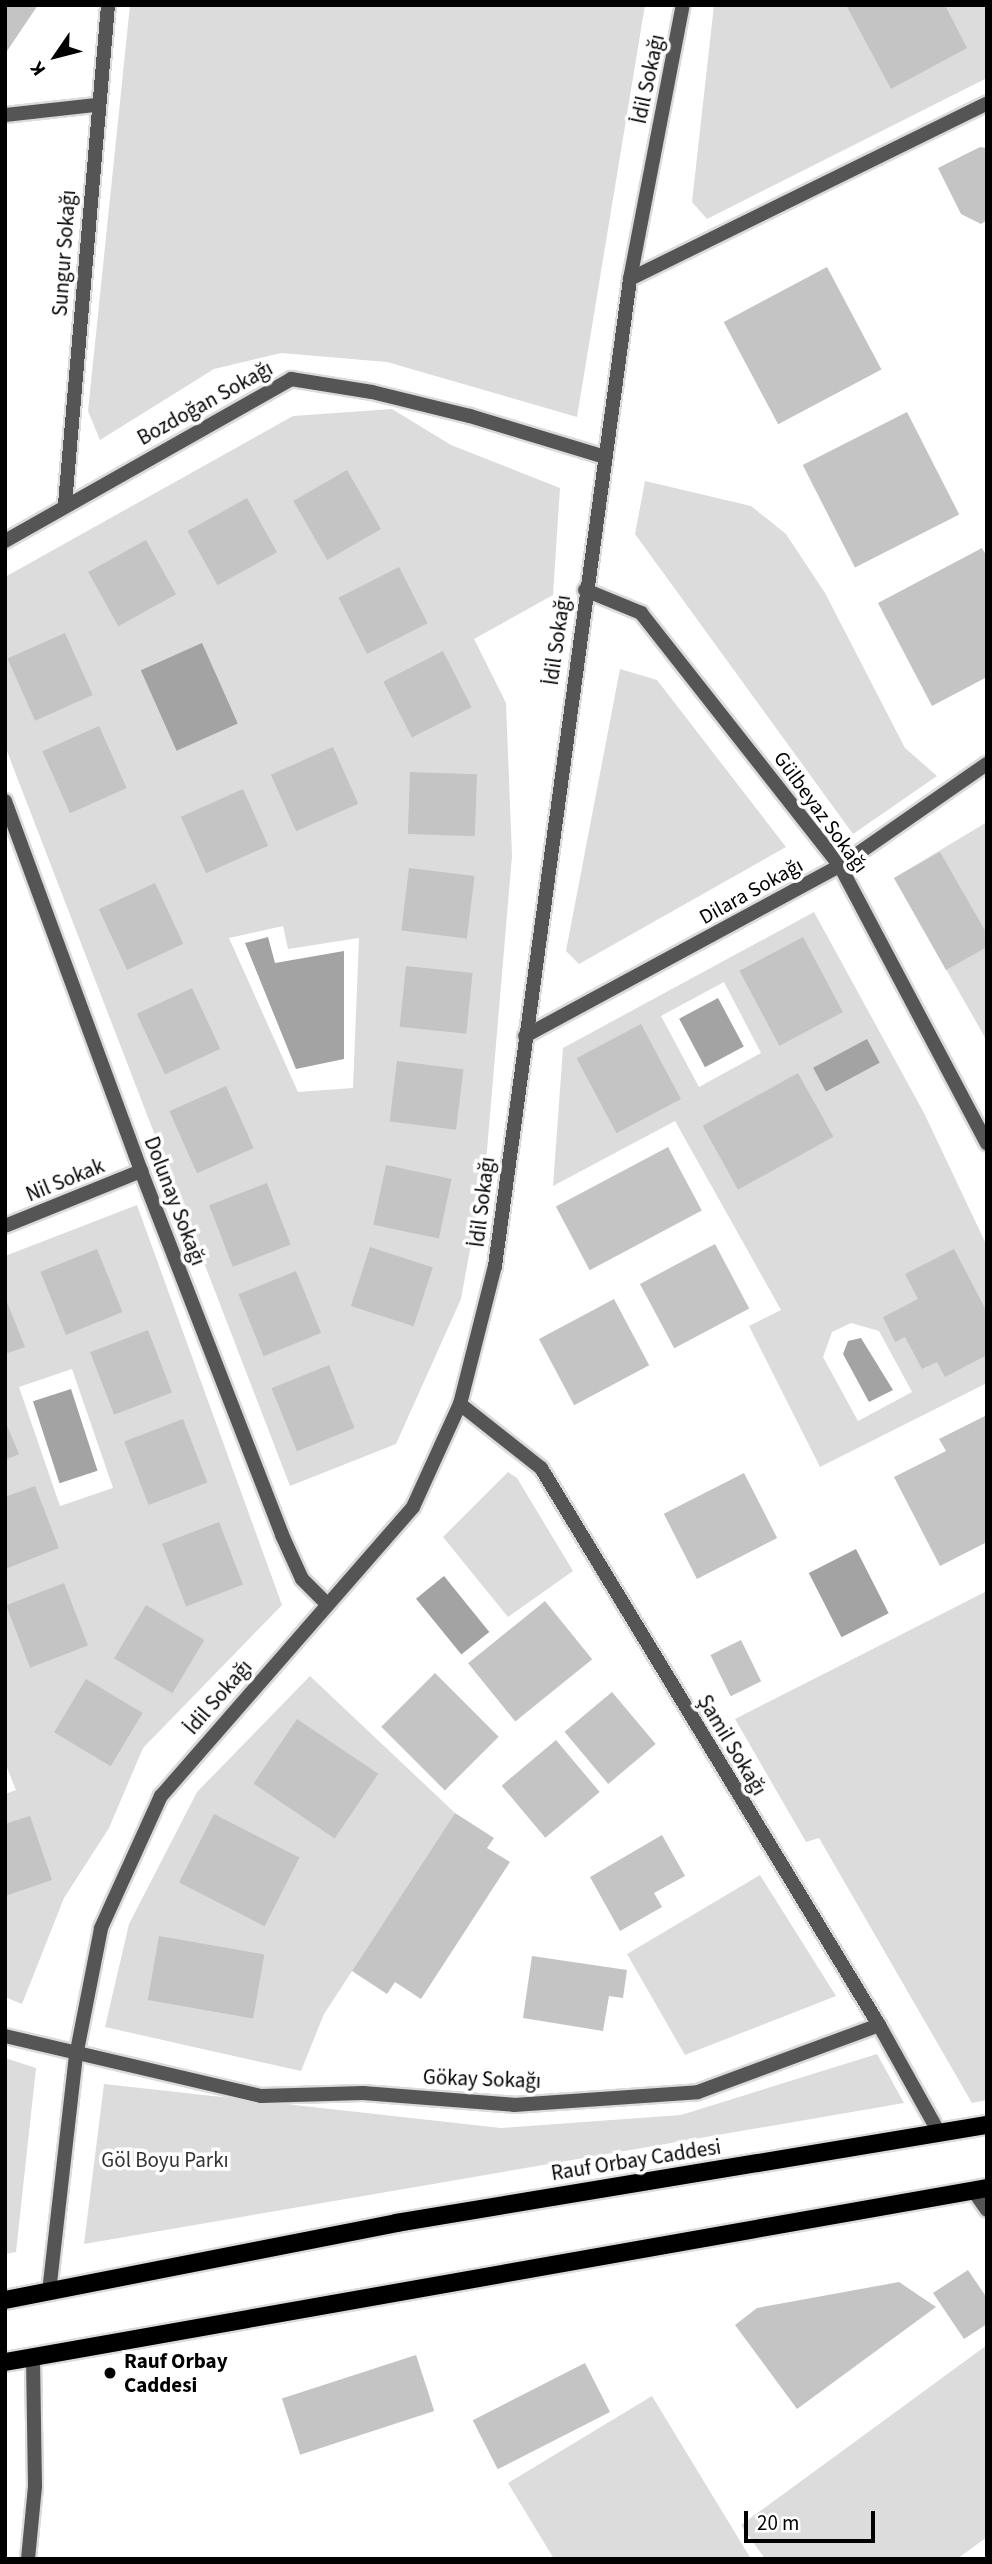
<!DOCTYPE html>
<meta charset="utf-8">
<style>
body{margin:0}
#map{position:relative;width:992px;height:2564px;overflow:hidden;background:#fff;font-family:"Source Sans 3",sans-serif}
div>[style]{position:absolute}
.green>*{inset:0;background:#dcdcdc}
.water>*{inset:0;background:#a3a3a3;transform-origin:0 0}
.building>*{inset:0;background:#c4c4c4;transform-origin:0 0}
.roads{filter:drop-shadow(2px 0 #dbdbdb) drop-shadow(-2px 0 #dbdbdb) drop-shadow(0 2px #dbdbdb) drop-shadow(0 -2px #dbdbdb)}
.minor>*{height:14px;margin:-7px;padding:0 7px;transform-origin:7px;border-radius:7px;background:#555}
.primary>*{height:18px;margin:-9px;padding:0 9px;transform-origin:9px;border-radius:9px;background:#000}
.dots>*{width:19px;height:19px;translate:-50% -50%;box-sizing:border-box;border:4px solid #fff;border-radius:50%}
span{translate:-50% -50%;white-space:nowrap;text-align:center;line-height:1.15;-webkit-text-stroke:7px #fff;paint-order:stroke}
.street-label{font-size:21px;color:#000}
.park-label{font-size:21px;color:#333}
.poi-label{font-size:21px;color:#000;font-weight:700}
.left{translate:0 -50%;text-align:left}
.frame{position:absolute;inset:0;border:7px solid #000;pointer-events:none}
.north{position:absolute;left:21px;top:21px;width:70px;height:70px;-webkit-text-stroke:5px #fff;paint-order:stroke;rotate:235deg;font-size:19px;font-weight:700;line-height:28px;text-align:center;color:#000}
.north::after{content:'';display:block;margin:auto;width:24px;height:32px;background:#000;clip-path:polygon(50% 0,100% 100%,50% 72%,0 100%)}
.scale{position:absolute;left:744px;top:2511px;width:131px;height:32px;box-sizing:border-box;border:4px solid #000;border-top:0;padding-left:9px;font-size:21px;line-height:24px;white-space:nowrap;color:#000;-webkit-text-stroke:5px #fff;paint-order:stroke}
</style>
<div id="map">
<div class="green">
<div style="clip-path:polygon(130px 5px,645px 5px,577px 417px,387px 362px,281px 353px,214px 369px,100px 440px,88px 411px)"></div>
<div style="clip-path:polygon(714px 5px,987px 5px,987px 78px,707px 219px,692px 202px)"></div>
<div style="clip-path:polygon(evenodd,392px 409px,451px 445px,560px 488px,553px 595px,474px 639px,506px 703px,512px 856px,486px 1162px,461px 1299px,396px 1444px,290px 1486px,5px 746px,5px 577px,293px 416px,392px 409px,283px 926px,288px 949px,359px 938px,353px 1088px,298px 1092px,229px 938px,283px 926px)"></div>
<div style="clip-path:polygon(645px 481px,751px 506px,786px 534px,825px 593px,905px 748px,937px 776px,853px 834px,635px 534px)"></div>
<div style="clip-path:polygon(620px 669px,657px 680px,786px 847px,579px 964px,566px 951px)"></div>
<div style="clip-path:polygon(987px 822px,987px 1041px,894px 878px)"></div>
<div style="clip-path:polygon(evenodd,814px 912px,924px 1113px,987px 1246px,987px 1383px,820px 1467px,749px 1326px,781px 1310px,675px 1121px,553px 1186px,563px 1048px,814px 912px,724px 982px,761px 1053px,699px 1087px,661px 1016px,724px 982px,814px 912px,851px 1323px,879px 1331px,912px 1392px,858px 1421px,823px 1357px,832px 1332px,851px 1323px)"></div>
<div style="clip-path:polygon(evenodd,137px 1205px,282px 1605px,143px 1748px,109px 1828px,64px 1898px,22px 2004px,5px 1997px,5px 1794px,16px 1790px,5px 1763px,5px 1256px,137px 1205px,72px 1369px,113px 1488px,60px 1506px,19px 1387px,72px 1369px)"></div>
<div style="clip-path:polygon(508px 1472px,517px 1478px,573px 1571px,508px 1617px,443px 1537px)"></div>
<div style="clip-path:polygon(987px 1591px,987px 2100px,972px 2103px,819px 1838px,806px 1842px,735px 1719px)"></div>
<div style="clip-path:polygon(310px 1676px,455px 1813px,324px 2014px,301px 2071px,105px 2027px,129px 1924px,197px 1792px)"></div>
<div style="clip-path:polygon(760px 1875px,836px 1996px,685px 2055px,627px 1954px)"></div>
<div style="clip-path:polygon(877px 2054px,904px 2103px,84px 2244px,104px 2084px,501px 2128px,681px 2115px)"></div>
<div style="clip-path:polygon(5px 2058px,36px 2068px,16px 2252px,5px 2254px)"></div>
<div style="clip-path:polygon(987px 2345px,987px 2537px,957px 2559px,765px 2559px,741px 2525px)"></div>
<div style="clip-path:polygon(652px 2396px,751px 2559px,554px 2559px,508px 2483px)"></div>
</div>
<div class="water">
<div style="left:202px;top:643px;width:88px;height:67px;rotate:66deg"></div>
<div style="clip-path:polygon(268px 937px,275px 963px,344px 951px,344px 1059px,296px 1069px,245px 943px)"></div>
<div style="left:718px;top:998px;width:55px;height:44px;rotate:62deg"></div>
<div style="left:867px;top:1039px;width:27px;height:61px;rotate:62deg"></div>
<div style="clip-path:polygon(861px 1338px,893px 1390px,869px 1402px,843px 1354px,848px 1341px)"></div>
<div style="left:71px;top:1389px;width:86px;height:40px;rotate:72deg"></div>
<div style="left:856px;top:1549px;width:72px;height:53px;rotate:63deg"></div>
<div style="left:444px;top:1576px;width:72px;height:36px;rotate:51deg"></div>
</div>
<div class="building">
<div style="clip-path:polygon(5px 5px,38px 5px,5px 54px)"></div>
<div style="clip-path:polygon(846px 5px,945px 5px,967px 48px,891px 89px)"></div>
<div style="clip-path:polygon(980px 147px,987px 148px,987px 220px,981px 224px,961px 214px,938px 168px)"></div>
<div style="left:827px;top:267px;width:116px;height:117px;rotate:62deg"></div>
<div style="left:907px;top:412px;width:115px;height:117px;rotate:63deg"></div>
<div style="left:347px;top:470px;width:68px;height:62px;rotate:60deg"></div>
<div style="left:247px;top:498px;width:62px;height:68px;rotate:61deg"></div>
<div style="left:146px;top:540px;width:62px;height:66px;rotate:61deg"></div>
<div style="clip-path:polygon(982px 548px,987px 557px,987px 677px,932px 706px,878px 603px)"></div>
<div style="left:399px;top:567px;width:63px;height:68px;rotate:63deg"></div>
<div style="left:65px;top:633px;width:68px;height:63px;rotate:66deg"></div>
<div style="left:443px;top:651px;width:63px;height:67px;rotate:63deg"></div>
<div style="left:99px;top:726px;width:68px;height:62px;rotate:66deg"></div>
<div style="left:333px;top:747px;width:62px;height:68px;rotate:66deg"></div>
<div style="left:410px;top:772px;width:67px;height:62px;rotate:2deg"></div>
<div style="left:243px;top:789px;width:62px;height:68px;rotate:66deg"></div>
<div style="clip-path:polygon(940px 852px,987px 934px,987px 947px,946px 970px,894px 878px)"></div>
<div style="left:409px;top:868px;width:66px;height:63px;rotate:7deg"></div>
<div style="left:155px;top:883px;width:67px;height:62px;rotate:65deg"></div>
<div style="left:803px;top:937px;width:85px;height:72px;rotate:62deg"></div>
<div style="left:406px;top:966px;width:67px;height:61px;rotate:6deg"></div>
<div style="left:192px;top:988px;width:67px;height:61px;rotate:65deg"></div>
<div style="left:641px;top:1024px;width:85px;height:73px;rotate:62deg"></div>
<div style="left:397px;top:1061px;width:67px;height:61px;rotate:7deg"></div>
<div style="left:798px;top:1073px;width:73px;height:109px;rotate:61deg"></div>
<div style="left:226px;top:1086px;width:68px;height:62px;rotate:66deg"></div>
<div style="left:668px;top:1147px;width:72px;height:127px;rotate:62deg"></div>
<div style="left:386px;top:1165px;width:67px;height:61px;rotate:12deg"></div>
<div style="left:267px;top:1183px;width:66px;height:62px;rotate:69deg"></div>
<div style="left:715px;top:1244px;width:73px;height:85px;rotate:62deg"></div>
<div style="left:370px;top:1247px;width:66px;height:62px;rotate:18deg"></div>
<div style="left:97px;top:1249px;width:68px;height:61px;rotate:68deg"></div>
<div style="clip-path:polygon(954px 1249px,987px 1312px,987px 1355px,945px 1377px,937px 1362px,922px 1369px,905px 1337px,895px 1342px,883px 1317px,918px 1299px,905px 1274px)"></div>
<div style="left:296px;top:1271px;width:67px;height:62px;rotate:68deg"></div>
<div style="clip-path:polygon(5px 1297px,25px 1347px,5px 1354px)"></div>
<div style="left:614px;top:1299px;width:75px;height:85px;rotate:62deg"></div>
<div style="left:148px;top:1330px;width:67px;height:62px;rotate:69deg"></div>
<div style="left:329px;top:1365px;width:68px;height:62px;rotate:68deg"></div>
<div style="clip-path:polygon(987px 1415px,987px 1542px,940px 1566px,894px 1477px,946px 1451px,939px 1439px)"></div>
<div style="left:183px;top:1419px;width:68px;height:63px;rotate:69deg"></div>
<div style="clip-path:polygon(5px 1421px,19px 1454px,5px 1460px)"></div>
<div style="left:744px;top:1473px;width:73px;height:90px;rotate:63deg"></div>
<div style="clip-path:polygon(35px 1486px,59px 1548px,5px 1569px,5px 1497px)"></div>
<div style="left:219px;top:1522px;width:67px;height:61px;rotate:69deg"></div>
<div style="left:64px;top:1583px;width:67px;height:62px;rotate:69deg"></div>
<div style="left:545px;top:1601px;width:75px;height:99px;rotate:51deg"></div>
<div style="left:146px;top:1605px;width:68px;height:62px;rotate:31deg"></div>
<div style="left:741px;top:1640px;width:46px;height:34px;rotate:64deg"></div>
<div style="left:435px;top:1673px;width:90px;height:76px;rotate:45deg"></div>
<div style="left:86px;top:1679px;width:66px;height:62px;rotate:31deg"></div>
<div style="left:612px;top:1692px;width:68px;height:62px;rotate:50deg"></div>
<div style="left:297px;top:1719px;width:98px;height:78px;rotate:34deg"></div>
<div style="left:556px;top:1740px;width:68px;height:71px;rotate:50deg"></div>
<div style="clip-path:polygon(455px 1813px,494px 1838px,487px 1848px,510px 1862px,421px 1999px,395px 1982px,387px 1994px,352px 1971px)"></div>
<div style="left:214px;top:1814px;width:96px;height:77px;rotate:27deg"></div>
<div style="clip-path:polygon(30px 1816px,52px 1880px,5px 1896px,5px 1824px)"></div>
<div style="clip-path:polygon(662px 1835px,685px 1876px,654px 1893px,662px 1907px,620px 1931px,590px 1877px)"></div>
<div style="left:159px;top:1936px;width:107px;height:65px;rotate:10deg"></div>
<div style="clip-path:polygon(532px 1956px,627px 1970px,623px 1998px,609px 1996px,603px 2031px,523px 2018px)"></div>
<div style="clip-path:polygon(968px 2270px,987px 2298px,987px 2324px,964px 2339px,933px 2293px)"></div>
<div style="clip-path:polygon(899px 2282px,936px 2307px,797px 2409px,735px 2325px,757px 2308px)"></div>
<div style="left:416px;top:2355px;width:59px;height:141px;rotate:72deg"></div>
<div style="left:585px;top:2363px;width:55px;height:126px;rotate:63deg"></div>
</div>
<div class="roads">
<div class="minor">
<div style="left:5px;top:115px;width:92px;rotate:-6.3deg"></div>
<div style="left:630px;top:279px;width:398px;rotate:-26.2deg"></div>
<div style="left:65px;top:504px;width:501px;rotate:-85.07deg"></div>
<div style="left:5px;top:541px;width:329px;rotate:-29.5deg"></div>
<div style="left:291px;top:379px;width:82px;rotate:9.1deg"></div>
<div style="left:372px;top:392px;width:101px;rotate:13.8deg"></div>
<div style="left:470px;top:416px;width:141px;rotate:16.9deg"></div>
<div style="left:585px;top:590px;width:61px;rotate:22.3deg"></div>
<div style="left:641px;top:613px;width:322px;rotate:51.8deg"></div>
<div style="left:840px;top:866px;width:314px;rotate:62.1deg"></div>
<div style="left:5px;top:801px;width:394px;rotate:69.8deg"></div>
<div style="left:141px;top:1171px;width:390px;rotate:68.8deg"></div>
<div style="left:282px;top:1535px;width:48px;rotate:65.6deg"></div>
<div style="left:302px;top:1579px;width:35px;rotate:45deg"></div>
<div style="left:525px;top:1036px;width:358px;rotate:-28.4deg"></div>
<div style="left:840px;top:866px;width:179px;rotate:-34.8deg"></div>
<div style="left:5px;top:1226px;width:147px;rotate:-22deg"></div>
<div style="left:460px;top:1404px;width:103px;rotate:38.3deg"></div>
<div style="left:541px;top:1468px;width:652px;rotate:58.75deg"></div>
<div style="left:879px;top:2025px;width:124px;rotate:60.9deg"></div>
<div style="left:5px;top:2036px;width:263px;rotate:13.2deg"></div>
<div style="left:261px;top:2096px;width:102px;rotate:-1.7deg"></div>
<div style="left:363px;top:2093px;width:151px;rotate:4.5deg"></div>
<div style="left:514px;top:2105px;width:184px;rotate:-4deg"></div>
<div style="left:698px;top:2092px;width:193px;rotate:-20.3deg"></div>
<div style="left:973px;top:2190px;width:24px;rotate:55deg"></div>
<div style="left:49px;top:2292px;width:238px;rotate:-83.5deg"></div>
<div style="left:76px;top:2056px;width:130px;rotate:-78.9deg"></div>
<div style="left:101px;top:1928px;width:145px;rotate:-65.6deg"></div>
<div style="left:161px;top:1796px;width:383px;rotate:-48.9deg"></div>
<div style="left:413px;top:1507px;width:113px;rotate:-65.5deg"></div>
<div style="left:460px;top:1404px;width:142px;rotate:-75.8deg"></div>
<div style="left:495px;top:1266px;width:996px;rotate:-82.21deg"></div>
<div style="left:630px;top:279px;width:279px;rotate:-79.1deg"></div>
<div style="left:28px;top:2559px;width:73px;rotate:-84.5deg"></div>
<div style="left:35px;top:2486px;width:129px;rotate:-90.9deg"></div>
</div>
<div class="primary">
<div style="left:5px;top:2300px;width:399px;rotate:-11.1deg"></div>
<div style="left:396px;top:2223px;width:599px;rotate:-9.42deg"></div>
<div style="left:5px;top:2362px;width:997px;rotate:-10.05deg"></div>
</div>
</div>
<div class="dots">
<div style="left:110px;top:2373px;background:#000"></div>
</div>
<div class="street-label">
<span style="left:648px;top:79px;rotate:-78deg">İdil Sokağı</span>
<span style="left:64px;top:253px;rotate:-86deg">Sungur Sokağı</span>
<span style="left:205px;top:403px;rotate:-29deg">Bozdoğan Sokağı</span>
<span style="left:557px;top:640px;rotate:-82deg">İdil Sokağı</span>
<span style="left:821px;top:812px;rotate:54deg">Gülbeyaz Sokağı</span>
<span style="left:751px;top:891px;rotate:-29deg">Dilara Sokağı</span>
<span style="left:65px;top:1180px;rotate:-22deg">Nil Sokak</span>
<span style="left:175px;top:1201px;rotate:69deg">Dolunay Sokağı</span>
<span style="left:482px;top:1202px;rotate:-83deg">İdil Sokağı</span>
<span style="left:218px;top:1697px;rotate:-49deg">İdil Sokağı</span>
<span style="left:732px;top:1745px;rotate:59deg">Şamil Sokağı</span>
<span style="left:482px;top:2079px;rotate:2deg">Gökay Sokağı</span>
<span style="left:636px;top:2160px;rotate:-9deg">Rauf Orbay Caddesi</span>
</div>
<div class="park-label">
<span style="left:165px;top:2160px">Göl Boyu Parkı</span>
</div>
<div class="poi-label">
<span class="left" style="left:124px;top:2373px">Rauf Orbay<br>Caddesi</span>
</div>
<div class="frame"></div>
<div class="north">K</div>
<div class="scale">20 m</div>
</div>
